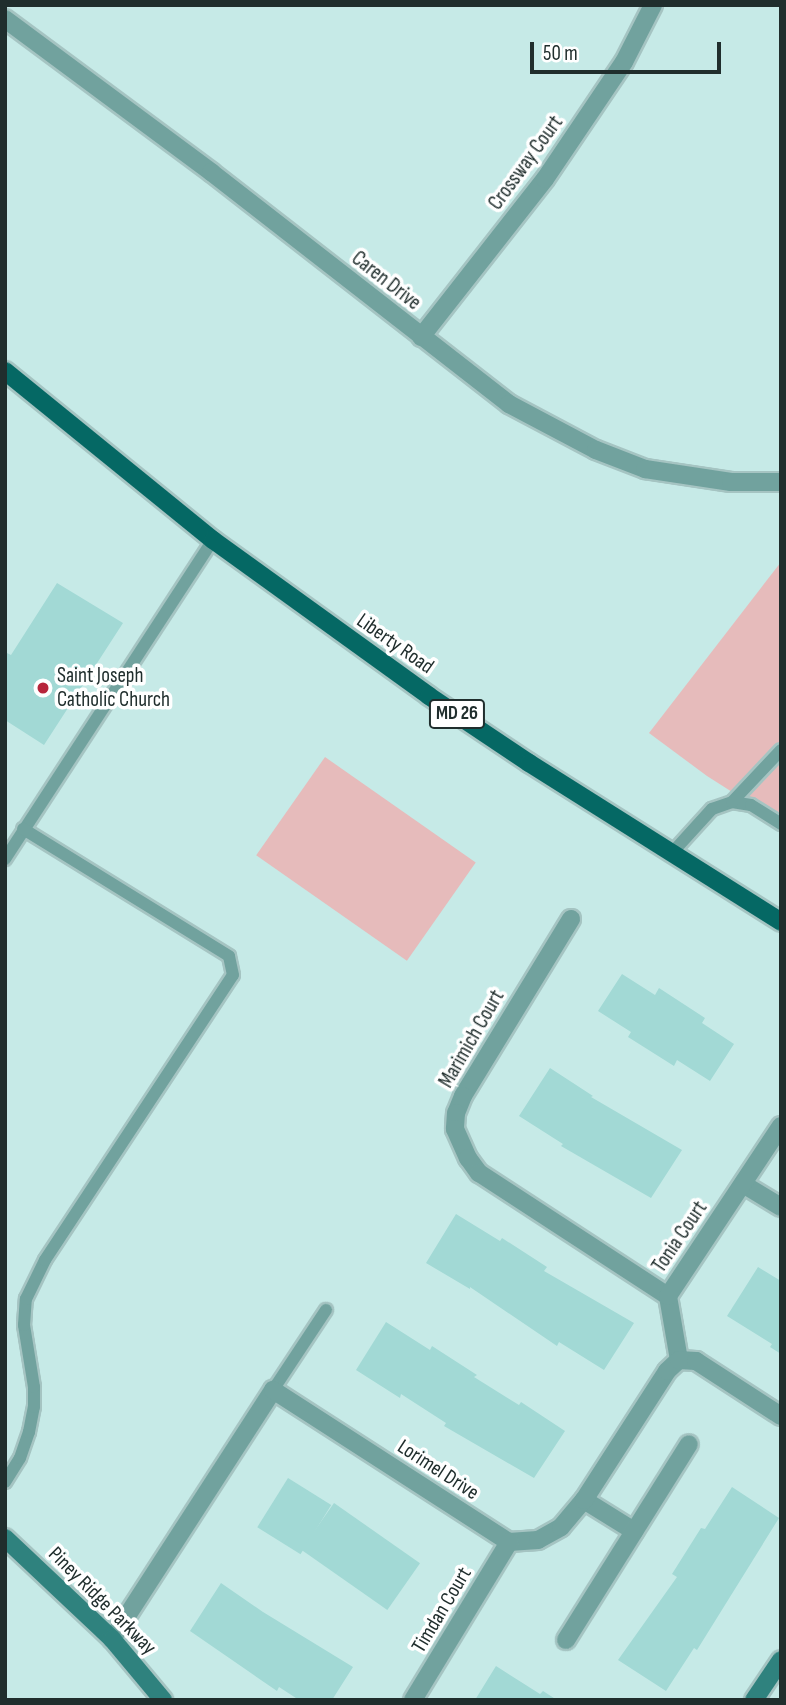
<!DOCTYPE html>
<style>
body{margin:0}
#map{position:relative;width:786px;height:1705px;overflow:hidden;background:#c6eae7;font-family:"Sofia Sans Condensed",sans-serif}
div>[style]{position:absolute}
.green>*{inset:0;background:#e6bbbb;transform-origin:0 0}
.building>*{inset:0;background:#a2d9d5;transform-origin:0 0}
.roads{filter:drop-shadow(2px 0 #a5c4c2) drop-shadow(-2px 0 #a5c4c2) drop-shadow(0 2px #a5c4c2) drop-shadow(0 -2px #a5c4c2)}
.lane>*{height:12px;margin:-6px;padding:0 6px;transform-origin:6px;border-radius:6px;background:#71a29e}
.street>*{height:18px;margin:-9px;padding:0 9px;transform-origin:9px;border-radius:9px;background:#71a29e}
.secondary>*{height:18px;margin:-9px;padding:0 9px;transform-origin:9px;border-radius:9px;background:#2f827e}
.primary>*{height:18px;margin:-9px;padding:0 9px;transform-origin:9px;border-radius:9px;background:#056864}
.dots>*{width:19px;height:19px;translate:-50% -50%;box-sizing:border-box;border:4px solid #fff;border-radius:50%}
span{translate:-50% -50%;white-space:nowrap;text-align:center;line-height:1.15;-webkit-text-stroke:7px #fff;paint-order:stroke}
.shield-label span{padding:2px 5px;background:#fff;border:2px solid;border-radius:5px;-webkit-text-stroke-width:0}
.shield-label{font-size:19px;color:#202e2d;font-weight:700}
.street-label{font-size:21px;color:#202e2d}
.poi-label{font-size:21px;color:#202e2d}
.left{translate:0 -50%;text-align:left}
.frame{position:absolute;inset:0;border:7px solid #202e2d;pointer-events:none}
.scale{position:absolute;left:530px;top:42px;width:191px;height:32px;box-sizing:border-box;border:4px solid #202e2d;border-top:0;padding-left:9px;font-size:21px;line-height:24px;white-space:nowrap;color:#202e2d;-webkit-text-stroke:5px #fff;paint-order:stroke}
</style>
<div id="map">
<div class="green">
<div style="clip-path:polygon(781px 562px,781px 823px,707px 776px,649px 733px)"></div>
<div style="left:325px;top:757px;width:184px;height:120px;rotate:35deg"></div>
</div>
<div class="building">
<div style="clip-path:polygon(57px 583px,123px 623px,44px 745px,5px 720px,5px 652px,11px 655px)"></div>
<div style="clip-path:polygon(622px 974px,655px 995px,659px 988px,705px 1018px,702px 1023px,734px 1044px,710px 1081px,677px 1060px,674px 1066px,628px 1037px,631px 1032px,598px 1011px)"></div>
<div style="clip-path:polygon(550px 1068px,593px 1096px,591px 1097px,682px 1150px,651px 1198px,561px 1146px,563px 1144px,519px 1116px)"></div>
<div style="clip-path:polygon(456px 1214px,500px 1241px,502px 1238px,547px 1267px,544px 1271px,634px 1323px,604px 1370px,559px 1342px,557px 1346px,470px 1287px,470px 1289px,426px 1263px)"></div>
<div style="clip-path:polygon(758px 1267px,781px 1281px,781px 1354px,770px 1347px,772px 1344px,727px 1316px)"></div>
<div style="clip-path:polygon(386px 1322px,430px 1350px,432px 1346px,477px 1375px,474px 1377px,519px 1405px,521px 1402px,565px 1431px,534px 1478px,444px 1426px,446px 1423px,401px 1394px,400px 1398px,356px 1370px)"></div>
<div style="left:288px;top:1478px;width:51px;height:58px;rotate:32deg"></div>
<div style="clip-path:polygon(732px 1487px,779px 1518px,697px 1650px,694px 1648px,666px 1691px,618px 1660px,677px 1577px,672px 1574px,701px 1528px,705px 1529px)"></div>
<div style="left:334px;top:1503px;width:105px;height:57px;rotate:35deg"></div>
<div style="clip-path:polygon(221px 1583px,263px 1612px,353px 1667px,332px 1700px,299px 1700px,279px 1687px,277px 1691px,190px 1631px)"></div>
<div style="clip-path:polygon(496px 1666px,540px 1694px,543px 1691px,557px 1700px,475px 1700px)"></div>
</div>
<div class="roads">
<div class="lane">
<div style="left:732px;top:802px;width:19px;rotate:9deg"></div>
<div style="left:751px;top:805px;width:36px;rotate:32deg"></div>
<div style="left:671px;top:854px;width:61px;rotate:-47.7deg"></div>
<div style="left:712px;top:809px;width:21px;rotate:-19deg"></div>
<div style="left:732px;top:802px;width:71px;rotate:-46.7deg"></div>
<div style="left:5px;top:859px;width:381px;rotate:-56.9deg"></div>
<div style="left:273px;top:1390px;width:96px;rotate:-56.5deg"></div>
<div style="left:5px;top:1482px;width:28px;rotate:-58deg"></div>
<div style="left:20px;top:1458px;width:28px;rotate:-71deg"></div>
<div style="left:29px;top:1432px;width:25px;rotate:-79deg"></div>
<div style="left:34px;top:1407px;width:20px;rotate:-90deg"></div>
<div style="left:34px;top:1387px;width:63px;rotate:-99.2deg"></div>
<div style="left:24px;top:1325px;width:26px;rotate:-86deg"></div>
<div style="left:26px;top:1299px;width:43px;rotate:-64deg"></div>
<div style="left:45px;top:1260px;width:341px;rotate:-56.6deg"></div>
<div style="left:233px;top:975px;width:19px;rotate:-102deg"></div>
<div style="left:229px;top:956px;width:242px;rotate:-148.3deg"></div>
</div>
<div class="street">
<div style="left:5px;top:19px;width:257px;rotate:36.6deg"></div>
<div style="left:211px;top:172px;width:378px;rotate:37.9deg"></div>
<div style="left:509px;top:404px;width:98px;rotate:27.9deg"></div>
<div style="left:596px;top:450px;width:53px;rotate:21.2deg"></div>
<div style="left:645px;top:469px;width:87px;rotate:8.6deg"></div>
<div style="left:731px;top:482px;width:50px"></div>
<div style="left:421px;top:337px;width:201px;rotate:-51.9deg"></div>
<div style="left:545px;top:179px;width:141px;rotate:-56deg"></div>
<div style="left:624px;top:62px;width:64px;rotate:-63deg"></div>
<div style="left:571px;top:919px;width:207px;rotate:121.4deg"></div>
<div style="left:463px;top:1096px;width:18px;rotate:112deg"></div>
<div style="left:456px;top:1113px;width:16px;rotate:94deg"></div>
<div style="left:455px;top:1129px;width:32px;rotate:66deg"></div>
<div style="left:468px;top:1158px;width:19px;rotate:54deg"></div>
<div style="left:479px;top:1173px;width:225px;rotate:33.1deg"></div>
<div style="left:743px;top:1184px;width:44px;rotate:31.2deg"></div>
<div style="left:679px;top:1360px;width:65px;rotate:-99.8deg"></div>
<div style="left:668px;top:1296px;width:204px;rotate:-56.4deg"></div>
<div style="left:584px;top:1500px;width:59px;rotate:31.8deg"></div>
<div style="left:112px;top:1639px;width:297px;rotate:-57.1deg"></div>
<div style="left:273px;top:1390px;width:281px;rotate:32.8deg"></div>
<div style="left:509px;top:1542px;width:29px;rotate:-4deg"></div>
<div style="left:538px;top:1540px;width:26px;rotate:-29deg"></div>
<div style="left:561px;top:1527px;width:35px;rotate:-50deg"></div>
<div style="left:584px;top:1500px;width:153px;rotate:-57.2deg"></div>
<div style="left:667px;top:1371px;width:16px;rotate:-43deg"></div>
<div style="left:679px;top:1360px;width:17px;rotate:3deg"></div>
<div style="left:696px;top:1361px;width:101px;rotate:32.9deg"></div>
<div style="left:566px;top:1640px;width:231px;rotate:-57.9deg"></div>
<div style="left:413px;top:1700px;width:185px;rotate:-58.7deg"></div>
</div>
<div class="secondary">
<div style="left:5px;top:1538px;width:147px;rotate:43.3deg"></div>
<div style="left:112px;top:1639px;width:80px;rotate:50.1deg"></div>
<div style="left:754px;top:1700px;width:48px;rotate:-56deg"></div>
</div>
<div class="primary">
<div style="left:5px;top:371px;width:268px;rotate:39.1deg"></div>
<div style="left:213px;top:540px;width:266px;rotate:35.8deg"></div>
<div style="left:429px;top:696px;width:120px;rotate:33.8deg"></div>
<div style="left:529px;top:763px;width:298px;rotate:32.2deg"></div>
</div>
</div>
<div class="dots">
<div style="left:43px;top:688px;background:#b7253b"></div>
</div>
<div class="shield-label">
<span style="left:457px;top:714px">MD 26</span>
</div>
<div class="street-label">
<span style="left:526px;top:163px;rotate:-54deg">Crossway Court</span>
<span style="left:386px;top:281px;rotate:38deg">Caren Drive</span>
<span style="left:395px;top:644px;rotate:35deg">Liberty Road</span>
<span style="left:472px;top:1039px;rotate:-60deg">Marimich Court</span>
<span style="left:680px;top:1237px;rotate:-56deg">Tonia Court</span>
<span style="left:438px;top:1470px;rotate:33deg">Lorimel Drive</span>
<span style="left:102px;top:1601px;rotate:45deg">Piney Ridge Parkway</span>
<span style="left:442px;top:1610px;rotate:-59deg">Timdan Court</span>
</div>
<div class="poi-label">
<span class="left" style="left:57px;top:688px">Saint Joseph<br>Catholic Church</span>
</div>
<div class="frame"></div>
<div class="scale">50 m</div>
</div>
